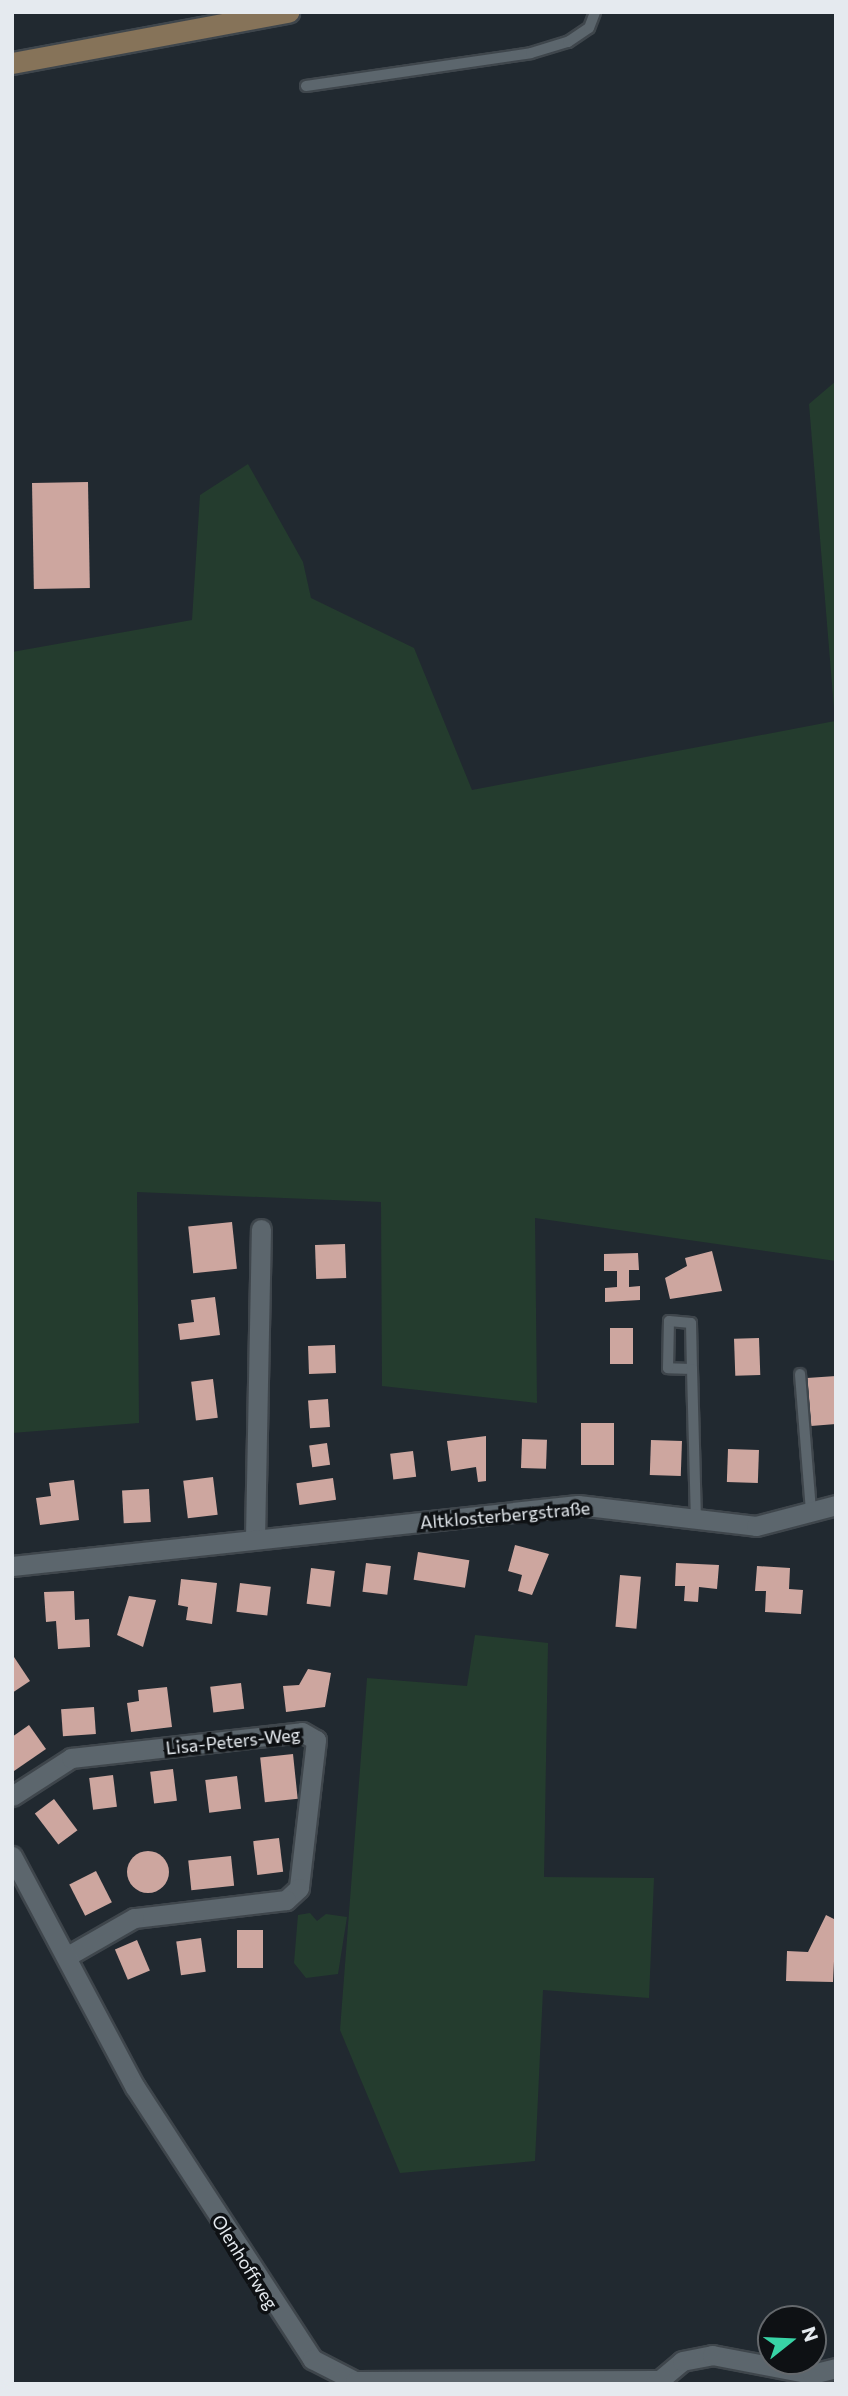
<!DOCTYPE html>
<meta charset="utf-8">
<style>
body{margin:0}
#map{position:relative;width:848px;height:2396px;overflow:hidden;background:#212930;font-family:Commissioner,sans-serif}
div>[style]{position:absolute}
.green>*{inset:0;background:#243c2e}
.building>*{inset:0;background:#cda69f;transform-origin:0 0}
.round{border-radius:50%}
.roads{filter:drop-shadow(2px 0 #3f464c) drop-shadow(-2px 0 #3f464c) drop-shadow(0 2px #3f464c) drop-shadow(0 -2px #3f464c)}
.lane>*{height:10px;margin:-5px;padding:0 5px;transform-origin:5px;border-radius:5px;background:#5c666d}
.street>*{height:19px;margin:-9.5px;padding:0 9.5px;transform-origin:9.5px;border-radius:9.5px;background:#5c666d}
.secondary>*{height:21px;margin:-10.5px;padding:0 10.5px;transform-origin:10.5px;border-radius:10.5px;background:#867359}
span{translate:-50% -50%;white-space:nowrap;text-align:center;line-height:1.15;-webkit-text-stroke:7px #0e1114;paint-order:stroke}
.street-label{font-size:18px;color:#e5eaef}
.frame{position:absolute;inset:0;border:14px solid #e5eaef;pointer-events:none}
.north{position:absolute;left:757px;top:2305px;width:70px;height:70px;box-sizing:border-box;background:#0e1114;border:2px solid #64686c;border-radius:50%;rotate:72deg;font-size:19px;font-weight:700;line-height:28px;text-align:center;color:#e5eaef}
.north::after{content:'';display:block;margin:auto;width:24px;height:32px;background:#38d4a6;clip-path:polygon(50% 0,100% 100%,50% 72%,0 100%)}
</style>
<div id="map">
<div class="green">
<div style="clip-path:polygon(836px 381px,836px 1261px,535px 1218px,537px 1403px,382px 1386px,381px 1202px,137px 1192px,139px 1423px,12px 1433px,12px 652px,192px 620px,200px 495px,248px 464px,303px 562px,311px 598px,414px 648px,472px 790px,835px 721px,809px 404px)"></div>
<div style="clip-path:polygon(475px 1635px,548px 1643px,544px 1877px,654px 1878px,649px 1998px,543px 1990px,535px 2161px,400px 2173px,340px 2030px,367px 1678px,467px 1686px)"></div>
<div style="clip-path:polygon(310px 1913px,317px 1921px,326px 1914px,347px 1917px,338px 1974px,306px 1978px,294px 1963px,298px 1915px)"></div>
</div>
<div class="building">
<div style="left:88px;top:482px;width:106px;height:56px;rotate:89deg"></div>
<div style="left:232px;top:1222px;width:47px;height:44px;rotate:84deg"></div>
<div style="left:345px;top:1244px;width:34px;height:30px;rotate:88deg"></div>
<div style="clip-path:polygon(712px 1251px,722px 1291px,670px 1299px,665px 1278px,687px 1266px,685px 1258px)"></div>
<div style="clip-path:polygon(638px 1253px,639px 1270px,629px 1270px,629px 1287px,640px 1286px,640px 1300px,605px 1302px,605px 1288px,617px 1287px,617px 1271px,604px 1271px,604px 1254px)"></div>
<div style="clip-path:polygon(215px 1297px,220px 1335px,180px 1340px,178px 1324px,194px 1322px,191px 1300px)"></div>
<div style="left:610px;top:1328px;width:23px;height:36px"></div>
<div style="left:759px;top:1338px;width:37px;height:25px;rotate:88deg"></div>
<div style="left:335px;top:1345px;width:28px;height:27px;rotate:88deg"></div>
<div style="clip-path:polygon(836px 1376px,836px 1424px,811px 1426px,807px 1378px)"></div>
<div style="left:213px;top:1379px;width:39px;height:22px;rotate:83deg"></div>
<div style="left:328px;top:1399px;width:28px;height:20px;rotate:86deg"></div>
<div style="left:581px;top:1423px;width:33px;height:42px"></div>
<div style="clip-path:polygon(486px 1436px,486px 1481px,478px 1482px,476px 1467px,451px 1471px,447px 1441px)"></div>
<div style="left:522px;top:1439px;width:25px;height:29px;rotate:2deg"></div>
<div style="left:651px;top:1440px;width:31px;height:35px;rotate:2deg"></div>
<div style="left:327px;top:1443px;width:22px;height:18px;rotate:82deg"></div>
<div style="left:728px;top:1449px;width:31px;height:33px;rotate:2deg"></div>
<div style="left:413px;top:1451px;width:26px;height:23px;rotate:83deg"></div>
<div style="left:213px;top:1477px;width:38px;height:30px;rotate:83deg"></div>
<div style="left:333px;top:1478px;width:22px;height:37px;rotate:82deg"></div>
<div style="clip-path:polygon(74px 1480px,79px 1520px,40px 1525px,36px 1498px,51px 1496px,49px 1483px)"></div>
<div style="left:149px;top:1489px;width:33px;height:27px;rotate:87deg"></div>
<div style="clip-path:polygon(515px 1545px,549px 1554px,532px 1595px,518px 1591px,522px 1575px,508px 1571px)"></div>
<div style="left:418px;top:1552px;width:52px;height:28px;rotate:9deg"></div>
<div style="left:366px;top:1563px;width:25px;height:29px;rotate:7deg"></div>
<div style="clip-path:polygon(676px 1563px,719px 1565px,717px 1589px,699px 1587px,698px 1602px,684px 1601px,685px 1586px,675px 1586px)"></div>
<div style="clip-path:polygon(757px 1566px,790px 1568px,789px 1589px,803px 1590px,801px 1614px,765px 1612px,766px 1591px,755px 1591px)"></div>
<div style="left:311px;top:1568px;width:24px;height:36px;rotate:7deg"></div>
<div style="left:620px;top:1575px;width:21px;height:52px;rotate:5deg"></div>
<div style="clip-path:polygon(181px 1579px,217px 1583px,212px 1624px,186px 1620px,188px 1607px,178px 1605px)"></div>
<div style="left:240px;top:1583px;width:31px;height:29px;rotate:7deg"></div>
<div style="clip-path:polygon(74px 1591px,75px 1620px,89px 1619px,90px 1647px,58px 1649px,56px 1621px,46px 1622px,44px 1592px)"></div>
<div style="clip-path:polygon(129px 1596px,156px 1600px,143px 1647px,117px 1635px)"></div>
<div style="clip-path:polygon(12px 1654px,30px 1681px,12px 1693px)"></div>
<div style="clip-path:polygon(308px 1669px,331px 1673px,325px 1707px,286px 1712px,283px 1686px,299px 1685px)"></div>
<div style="left:241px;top:1683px;width:26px;height:31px;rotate:83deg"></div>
<div style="clip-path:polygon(167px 1687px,172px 1727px,131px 1732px,127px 1703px,139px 1701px,138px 1690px)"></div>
<div style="left:94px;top:1707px;width:27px;height:33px;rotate:86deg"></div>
<div style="clip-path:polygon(29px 1725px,46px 1749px,14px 1771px,12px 1737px)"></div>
<div style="left:293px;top:1754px;width:45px;height:33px;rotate:84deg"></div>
<div style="left:173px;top:1769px;width:32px;height:23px;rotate:83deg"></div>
<div style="left:113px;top:1775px;width:32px;height:24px;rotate:83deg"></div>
<div style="left:237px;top:1776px;width:33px;height:32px;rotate:83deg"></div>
<div style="left:54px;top:1799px;width:39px;height:24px;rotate:53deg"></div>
<div style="left:279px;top:1838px;width:34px;height:26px;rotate:83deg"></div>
<div class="round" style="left:127px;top:1851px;width:42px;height:42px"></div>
<div style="left:231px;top:1856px;width:30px;height:43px;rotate:84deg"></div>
<div style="left:96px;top:1871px;width:35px;height:30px;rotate:63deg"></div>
<div style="clip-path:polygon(826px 1915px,836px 1920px,833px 1982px,786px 1981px,787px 1951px,808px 1952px)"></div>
<div style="left:237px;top:1930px;width:26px;height:38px"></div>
<div style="left:201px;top:1938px;width:34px;height:25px;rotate:82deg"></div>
<div style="left:137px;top:1940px;width:33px;height:24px;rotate:67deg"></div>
</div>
<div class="roads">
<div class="lane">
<div style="left:306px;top:86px;width:227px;rotate:-8.3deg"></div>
<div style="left:531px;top:53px;width:39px;rotate:-17deg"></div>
<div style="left:568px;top:42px;width:25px;rotate:-34deg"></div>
<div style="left:589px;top:28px;width:17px;rotate:-69deg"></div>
<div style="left:692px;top:1369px;width:24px;rotate:-178deg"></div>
<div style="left:668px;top:1368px;width:47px;rotate:-88.8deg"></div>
<div style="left:669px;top:1321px;width:22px;rotate:5deg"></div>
<div style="left:691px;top:1323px;width:46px;rotate:88.8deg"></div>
<div style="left:692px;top:1369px;width:149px;rotate:88.5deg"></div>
<div style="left:800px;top:1374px;width:137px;rotate:85.4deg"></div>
</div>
<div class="street">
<div style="left:255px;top:1538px;width:309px;rotate:-88.9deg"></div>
<div style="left:12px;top:1566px;width:569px;rotate:-6.15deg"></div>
<div style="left:578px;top:1505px;width:179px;rotate:6.7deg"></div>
<div style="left:756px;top:1526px;width:83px;rotate:-14.7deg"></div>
<div style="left:12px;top:1796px;width:70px;rotate:-32.8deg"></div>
<div style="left:71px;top:1758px;width:232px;rotate:-6.4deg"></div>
<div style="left:302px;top:1732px;width:16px;rotate:30deg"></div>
<div style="left:316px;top:1740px;width:149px;rotate:96.6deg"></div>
<div style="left:299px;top:1888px;width:18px;rotate:137deg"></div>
<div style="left:286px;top:1900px;width:153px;rotate:173.2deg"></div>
<div style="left:134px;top:1918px;width:78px;rotate:150.2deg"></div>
<div style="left:12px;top:1856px;width:262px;rotate:62deg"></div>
<div style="left:135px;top:2087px;width:325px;rotate:56.9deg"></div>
<div style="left:312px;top:2359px;width:48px;rotate:27.1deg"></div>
<div style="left:355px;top:2381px;width:302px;rotate:-0.2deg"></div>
<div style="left:655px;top:2384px;width:35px;rotate:-40deg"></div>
<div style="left:682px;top:2361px;width:31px;rotate:-11deg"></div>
<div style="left:712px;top:2355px;width:102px;rotate:10.8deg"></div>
<div style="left:812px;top:2374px;width:25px;rotate:-14deg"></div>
</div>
<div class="secondary">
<div style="left:12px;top:63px;width:281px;rotate:-10.5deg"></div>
</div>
</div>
<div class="street-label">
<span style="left:505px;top:1515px;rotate:-5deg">Altklosterbergstraße</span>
<span style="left:233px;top:1741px;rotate:-6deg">Lisa-Peters-Weg</span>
<span style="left:245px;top:2262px;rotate:58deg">Olenhoffweg</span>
</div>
<div class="frame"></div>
<div class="north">N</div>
</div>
